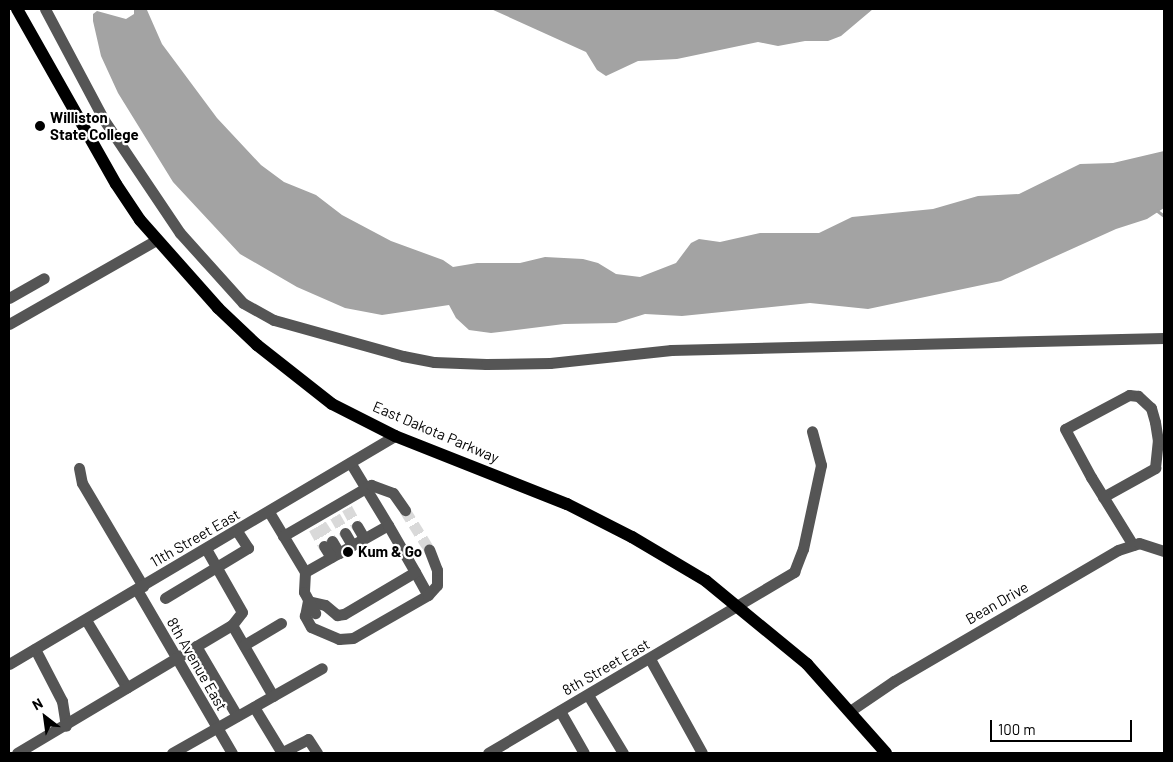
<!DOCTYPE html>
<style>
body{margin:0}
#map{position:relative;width:1173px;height:762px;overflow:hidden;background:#fff;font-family:Barlow,sans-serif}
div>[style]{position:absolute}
.water>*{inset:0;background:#a3a3a3}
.stream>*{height:3px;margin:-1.5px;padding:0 1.5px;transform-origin:1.5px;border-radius:1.5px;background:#a3a3a3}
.minor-tunnel>*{height:11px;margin-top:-5.5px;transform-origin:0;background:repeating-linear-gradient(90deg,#d9d9d9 0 11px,transparent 0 16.5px)}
.minor>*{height:11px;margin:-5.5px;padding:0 5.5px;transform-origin:5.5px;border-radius:5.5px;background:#555}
.major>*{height:12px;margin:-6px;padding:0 6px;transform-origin:6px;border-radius:6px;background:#000}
.dots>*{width:14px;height:14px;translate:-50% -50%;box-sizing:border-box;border:2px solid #fff;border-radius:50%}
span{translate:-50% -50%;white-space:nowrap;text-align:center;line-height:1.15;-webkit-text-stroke:4.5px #fff;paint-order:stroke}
.poi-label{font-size:15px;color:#000;font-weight:700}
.left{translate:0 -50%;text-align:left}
.street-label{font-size:15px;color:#000}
.frame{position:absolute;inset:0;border:10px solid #000;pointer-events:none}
.north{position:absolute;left:20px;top:692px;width:50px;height:50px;-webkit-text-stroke:4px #fff;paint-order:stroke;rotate:330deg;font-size:14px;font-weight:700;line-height:20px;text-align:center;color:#000}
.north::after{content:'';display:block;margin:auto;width:18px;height:22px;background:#000;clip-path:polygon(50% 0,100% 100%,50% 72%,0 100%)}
.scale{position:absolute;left:990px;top:720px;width:142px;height:22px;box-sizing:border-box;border:2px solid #000;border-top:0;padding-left:6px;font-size:15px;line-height:18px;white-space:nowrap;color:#000;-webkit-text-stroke:4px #fff;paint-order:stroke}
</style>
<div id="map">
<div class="water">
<div style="clip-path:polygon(134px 9px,147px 10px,162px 44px,217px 118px,261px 165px,284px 182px,316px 195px,342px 215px,391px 241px,443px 260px,453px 267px,477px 263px,520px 263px,545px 257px,583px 259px,598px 263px,616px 274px,640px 277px,676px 263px,691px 243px,699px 239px,720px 242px,760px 233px,819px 233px,852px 217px,933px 209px,978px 196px,1019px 194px,1080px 164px,1113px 163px,1164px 151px,1164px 208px,1147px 219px,1116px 229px,1001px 281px,868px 309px,810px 303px,682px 316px,645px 314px,616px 323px,564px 324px,491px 333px,469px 330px,456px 318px,449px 305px,382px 315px,345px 308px,297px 287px,240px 254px,173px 182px,118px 93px,101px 56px,93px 21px,93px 14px,97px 11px,126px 19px,134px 14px)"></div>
<div style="clip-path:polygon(491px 9px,873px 9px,841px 36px,828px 41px,805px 41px,778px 46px,758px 42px,677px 59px,638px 61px,606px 76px,597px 70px,586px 52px)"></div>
</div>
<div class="stream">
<div style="left:1156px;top:210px;width:10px;rotate:37deg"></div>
</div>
<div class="minor-tunnel">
<div style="left:347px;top:508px;width:21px;rotate:61deg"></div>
<div style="left:405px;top:510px;width:46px;rotate:58.4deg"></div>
<div style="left:335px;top:516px;width:20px;rotate:60deg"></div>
<div style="left:321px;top:524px;width:20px;rotate:57deg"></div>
<div style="left:314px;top:528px;width:21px;rotate:61deg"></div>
</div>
<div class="minor">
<div style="left:45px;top:9px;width:126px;rotate:62deg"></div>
<div style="left:104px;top:120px;width:136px;rotate:56.1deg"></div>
<div style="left:180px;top:233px;width:94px;rotate:48deg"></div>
<div style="left:243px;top:303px;width:35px;rotate:29deg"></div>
<div style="left:274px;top:320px;width:134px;rotate:15.6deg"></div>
<div style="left:403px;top:356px;width:32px;rotate:11deg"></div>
<div style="left:434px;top:362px;width:52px;rotate:2.2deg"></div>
<div style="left:486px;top:364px;width:64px;rotate:-0.9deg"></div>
<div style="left:550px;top:363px;width:122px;rotate:-6.1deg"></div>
<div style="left:671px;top:350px;width:493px;rotate:-1.4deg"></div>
<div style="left:9px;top:298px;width:40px;rotate:-29.7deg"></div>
<div style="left:9px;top:324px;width:169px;rotate:-29.7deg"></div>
<div style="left:79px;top:468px;width:15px;rotate:79deg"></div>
<div style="left:82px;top:483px;width:120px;rotate:59.4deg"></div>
<div style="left:1103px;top:497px;width:60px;rotate:-29.1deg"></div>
<div style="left:1155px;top:468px;width:27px;rotate:-84deg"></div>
<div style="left:1158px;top:441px;width:19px;rotate:-99deg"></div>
<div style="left:1155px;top:422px;width:15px;rotate:-106deg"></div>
<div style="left:1151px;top:408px;width:18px;rotate:-137deg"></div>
<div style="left:1138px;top:396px;width:9px;rotate:-174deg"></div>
<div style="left:1129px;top:395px;width:72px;rotate:152deg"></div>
<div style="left:1065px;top:429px;width:55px;rotate:61.6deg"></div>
<div style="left:1091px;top:477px;width:80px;rotate:58.3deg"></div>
<div style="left:269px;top:512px;width:70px;rotate:59deg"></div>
<div style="left:305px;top:572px;width:95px;rotate:-29.5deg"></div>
<div style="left:388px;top:525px;width:71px;rotate:-121.2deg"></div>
<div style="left:388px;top:525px;width:54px;rotate:60.1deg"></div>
<div style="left:415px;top:572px;width:26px;rotate:61deg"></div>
<div style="left:428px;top:595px;width:86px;rotate:150.2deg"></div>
<div style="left:353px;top:638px;width:14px;rotate:176deg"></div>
<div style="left:339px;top:639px;width:30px;rotate:-157deg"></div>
<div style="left:311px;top:627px;width:13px;rotate:-119deg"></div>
<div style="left:305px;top:616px;width:15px;rotate:-79deg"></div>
<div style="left:308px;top:601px;width:17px;rotate:13deg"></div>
<div style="left:325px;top:605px;width:16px;rotate:40deg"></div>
<div style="left:337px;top:615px;width:7px;rotate:-8deg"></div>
<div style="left:344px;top:614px;width:82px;rotate:-30.6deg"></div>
<div style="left:357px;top:526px;width:14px;rotate:60deg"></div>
<div style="left:345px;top:533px;width:14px;rotate:60deg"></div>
<div style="left:283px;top:536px;width:102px;rotate:-30.1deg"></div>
<div style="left:371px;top:485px;width:23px;rotate:20deg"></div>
<div style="left:393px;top:493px;width:21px;rotate:55deg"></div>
<div style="left:332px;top:541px;width:14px;rotate:60deg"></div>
<div style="left:324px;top:546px;width:13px;rotate:58deg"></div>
<div style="left:305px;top:572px;width:20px;rotate:93deg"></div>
<div style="left:304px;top:592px;width:24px;rotate:62deg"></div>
<div style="left:137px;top:590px;width:189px;rotate:59.8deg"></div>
<div style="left:428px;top:595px;width:13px;rotate:-48deg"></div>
<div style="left:437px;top:585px;width:15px;rotate:-90deg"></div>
<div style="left:437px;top:570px;width:22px;rotate:-111deg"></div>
<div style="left:165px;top:598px;width:97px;rotate:-31.1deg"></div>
<div style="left:248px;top:548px;width:20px;rotate:-123deg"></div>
<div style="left:86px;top:620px;width:79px;rotate:58.9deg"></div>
<div style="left:232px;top:625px;width:82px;rotate:60deg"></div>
<div style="left:244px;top:645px;width:43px;rotate:-30.7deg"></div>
<div style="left:196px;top:646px;width:81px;rotate:59.6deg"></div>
<div style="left:35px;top:649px;width:59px;rotate:62.6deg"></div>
<div style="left:62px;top:701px;width:25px;rotate:81deg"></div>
<div style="left:650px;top:659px;width:107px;rotate:61deg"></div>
<div style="left:9px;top:664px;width:448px;rotate:-30.6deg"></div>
<div style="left:588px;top:695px;width:68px;rotate:58.9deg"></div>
<div style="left:254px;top:707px;width:54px;rotate:58.7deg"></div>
<div style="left:560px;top:711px;width:48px;rotate:60.3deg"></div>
<div style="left:850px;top:711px;width:53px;rotate:-34.3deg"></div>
<div style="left:894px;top:681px;width:259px;rotate:-30.3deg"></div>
<div style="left:1118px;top:550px;width:22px;rotate:-18deg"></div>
<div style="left:1139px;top:543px;width:26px;rotate:18deg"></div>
<div style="left:17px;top:753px;width:250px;rotate:-30.8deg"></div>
<div style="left:232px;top:625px;width:16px;rotate:-52deg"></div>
<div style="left:242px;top:612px;width:73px;rotate:-119.7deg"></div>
<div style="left:172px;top:753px;width:172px;rotate:-29.5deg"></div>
<div style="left:281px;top:753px;width:30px;rotate:-27deg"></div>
<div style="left:308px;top:739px;width:17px;rotate:57deg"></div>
<div style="left:488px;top:753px;width:356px;rotate:-30.6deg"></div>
<div style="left:794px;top:572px;width:25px;rotate:-69deg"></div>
<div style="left:803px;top:549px;width:86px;rotate:-77.9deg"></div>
<div style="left:821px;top:465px;width:35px;rotate:-105deg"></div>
</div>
<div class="major">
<div style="left:17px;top:9px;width:201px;rotate:60.5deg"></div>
<div style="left:116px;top:184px;width:43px;rotate:56.3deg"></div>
<div style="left:140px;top:220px;width:118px;rotate:48.4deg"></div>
<div style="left:218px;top:308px;width:54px;rotate:43.5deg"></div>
<div style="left:257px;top:345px;width:95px;rotate:38.2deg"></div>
<div style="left:332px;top:404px;width:71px;rotate:26.9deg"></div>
<div style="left:395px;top:436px;width:185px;rotate:21.6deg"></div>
<div style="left:567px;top:504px;width:73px;rotate:26.9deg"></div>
<div style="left:632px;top:537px;width:86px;rotate:30.7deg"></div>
<div style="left:706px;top:581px;width:131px;rotate:39.4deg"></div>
<div style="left:807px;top:664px;width:119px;rotate:48.4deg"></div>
</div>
<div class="dots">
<div style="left:40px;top:126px;background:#000"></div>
<div style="left:348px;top:552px;background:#000"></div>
</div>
<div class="poi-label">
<span class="left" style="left:50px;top:126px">Williston<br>State College</span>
<span class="left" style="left:358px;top:552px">Kum &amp; Go</span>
</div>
<div class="street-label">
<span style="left:436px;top:432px;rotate:23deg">East Dakota Parkway</span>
<span style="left:195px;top:538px;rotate:-30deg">11th Street East</span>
<span style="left:997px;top:603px;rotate:-30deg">Bean Drive</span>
<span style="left:197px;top:664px;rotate:60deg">8th Avenue East</span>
<span style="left:606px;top:667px;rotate:-30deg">8th Street East</span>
</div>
<div class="frame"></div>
<div class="north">N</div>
<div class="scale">100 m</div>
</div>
